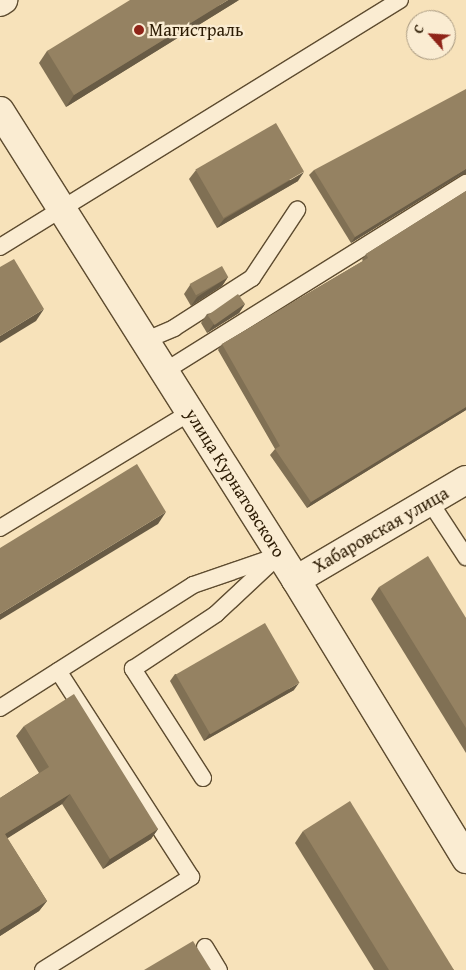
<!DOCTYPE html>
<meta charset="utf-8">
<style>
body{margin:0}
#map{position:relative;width:466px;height:970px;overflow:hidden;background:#f7e2ba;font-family:"Gentium Book Plus",serif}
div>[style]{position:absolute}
.roads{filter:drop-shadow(1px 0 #5e4c30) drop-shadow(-1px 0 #5e4c30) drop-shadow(0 1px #5e4c30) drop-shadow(0 -1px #5e4c30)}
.service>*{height:16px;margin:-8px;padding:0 8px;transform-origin:8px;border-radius:8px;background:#faecd2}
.minor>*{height:28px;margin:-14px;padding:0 14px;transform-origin:14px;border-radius:14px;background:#faecd2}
.wall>*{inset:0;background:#807054}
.shaded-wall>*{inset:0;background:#685b45}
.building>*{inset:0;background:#958262;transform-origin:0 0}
.dots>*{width:14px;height:14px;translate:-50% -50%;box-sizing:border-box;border:2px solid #faecd2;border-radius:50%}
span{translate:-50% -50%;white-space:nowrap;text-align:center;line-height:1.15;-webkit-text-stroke:4.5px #faecd2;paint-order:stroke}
.poi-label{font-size:18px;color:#2b1a02}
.left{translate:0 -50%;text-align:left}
.street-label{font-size:18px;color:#2b1a02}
.north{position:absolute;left:406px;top:10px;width:50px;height:50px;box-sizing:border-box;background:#faecd2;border:1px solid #a7987f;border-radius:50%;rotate:296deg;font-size:14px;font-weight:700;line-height:20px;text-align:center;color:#2b1a02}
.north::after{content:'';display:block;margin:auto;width:18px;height:22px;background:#8f2418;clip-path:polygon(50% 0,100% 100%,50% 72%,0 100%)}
</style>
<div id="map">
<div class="roads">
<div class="service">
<div style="left:0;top:247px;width:470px;rotate:-31.7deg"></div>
<div style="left:144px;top:341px;width:33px;rotate:-23deg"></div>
<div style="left:174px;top:328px;width:93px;rotate:-32.7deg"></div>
<div style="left:252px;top:278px;width:82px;rotate:-56.5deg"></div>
<div style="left:165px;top:371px;width:355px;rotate:-32deg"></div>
<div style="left:430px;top:502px;width:66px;rotate:56.8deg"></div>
<div style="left:0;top:528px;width:223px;rotate:-31.3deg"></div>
<div style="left:0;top:708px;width:229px;rotate:-32.5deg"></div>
<div style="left:193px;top:585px;width:92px;rotate:-19deg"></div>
<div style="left:203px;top:778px;width:130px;rotate:-122.7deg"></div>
<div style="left:133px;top:669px;width:100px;rotate:-33.5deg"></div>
<div style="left:216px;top:614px;width:81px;rotate:-43deg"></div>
<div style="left:205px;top:947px;width:27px;rotate:59deg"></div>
<div style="left:43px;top:970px;width:175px;rotate:-32.1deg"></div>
<div style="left:191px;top:877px;width:245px;rotate:-122.8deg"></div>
</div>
<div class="minor">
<div style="left:0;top:2px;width:4px;rotate:-34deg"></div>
<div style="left:0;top:111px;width:555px;rotate:57.74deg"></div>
<div style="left:296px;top:580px;width:327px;rotate:58.6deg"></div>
<div style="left:296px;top:580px;width:197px;rotate:-30.5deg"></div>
</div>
</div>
<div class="wall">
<div style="clip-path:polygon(239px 0,66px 107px,39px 63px,47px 51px)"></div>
<div style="clip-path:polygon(196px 170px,298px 181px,217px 228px,189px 179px)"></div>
<div style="clip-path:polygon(314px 170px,461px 175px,351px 243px,309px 175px)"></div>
<div style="clip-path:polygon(466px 191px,466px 410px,307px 508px,270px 455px,275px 449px,218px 350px,222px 344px,363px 261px,362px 260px,366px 254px)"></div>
<div style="clip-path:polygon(228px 277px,222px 286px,191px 306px,184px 294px,190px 285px)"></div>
<div style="clip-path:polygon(245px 304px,239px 313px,207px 333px,201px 323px,207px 314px)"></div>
<div style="clip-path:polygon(379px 587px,466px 618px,466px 753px,371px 599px)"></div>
<div style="clip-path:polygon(175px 674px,294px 690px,204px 741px,170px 681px)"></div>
<div style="clip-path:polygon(24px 726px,158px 829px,151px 839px,103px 869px,62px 804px,7px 838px,47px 901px,39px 911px,0 936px,0 798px,39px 773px,16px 736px)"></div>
<div style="clip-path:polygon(303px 831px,454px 970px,374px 970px,295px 843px)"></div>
</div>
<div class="shaded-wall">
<div style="clip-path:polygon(228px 0,239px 0,66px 107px,74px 95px)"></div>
<div style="clip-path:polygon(465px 169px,466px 169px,466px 174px,461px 175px,351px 243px,355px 237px)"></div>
<div style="clip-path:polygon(304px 172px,298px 181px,217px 228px,224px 219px)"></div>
<div style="clip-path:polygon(228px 277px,222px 286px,191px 306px,197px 297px)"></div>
<div style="clip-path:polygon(245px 304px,239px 313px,207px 333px,214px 324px)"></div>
<div style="clip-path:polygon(44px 309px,36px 321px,0 343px,0 336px)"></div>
<div style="clip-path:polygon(466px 407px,466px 410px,307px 508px,311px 502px)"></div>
<div style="clip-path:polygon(166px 512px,158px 524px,0 620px,0 614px)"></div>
<div style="clip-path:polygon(299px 683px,294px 690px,204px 741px,209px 734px)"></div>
<div style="clip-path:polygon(70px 794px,62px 804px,0 843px,5px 834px)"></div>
<div style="clip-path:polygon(158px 829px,151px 839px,103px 869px,110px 859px)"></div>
<div style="clip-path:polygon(47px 901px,39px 911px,0 936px,0 930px)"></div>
</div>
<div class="building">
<div style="clip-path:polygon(130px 0,228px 0,74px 95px,47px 51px)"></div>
<div style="clip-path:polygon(466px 89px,466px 169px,355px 237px,314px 170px)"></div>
<div style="left:276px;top:123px;width:56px;height:93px;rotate:60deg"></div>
<div style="clip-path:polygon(466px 191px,466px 407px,311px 502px,275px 449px,280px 446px,222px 344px,368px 258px,366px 254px)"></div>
<div style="clip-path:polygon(14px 259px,44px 309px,0 336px,0 267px)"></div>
<div style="left:222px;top:266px;width:13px;height:37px;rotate:61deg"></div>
<div style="left:238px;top:294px;width:12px;height:37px;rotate:55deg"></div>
<div style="clip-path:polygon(137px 464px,166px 512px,0 614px,0 548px)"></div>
<div style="clip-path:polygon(428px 556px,466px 618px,466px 728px,379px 587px)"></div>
<div style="left:265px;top:623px;width:69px;height:103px;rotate:60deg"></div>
<div style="clip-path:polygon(74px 694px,158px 829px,110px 859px,70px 794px,5px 834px,47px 901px,0 930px,0 798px,49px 767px,24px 726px)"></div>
<div style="clip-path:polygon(350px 801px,454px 970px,389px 970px,303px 831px)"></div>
<div style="clip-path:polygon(193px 941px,211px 970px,144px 970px)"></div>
</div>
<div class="dots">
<div style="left:139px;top:30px;background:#8f2418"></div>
</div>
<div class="poi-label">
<span class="left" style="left:149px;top:30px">Магистраль</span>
</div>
<div class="street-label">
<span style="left:235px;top:483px;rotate:58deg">улица Курнатовского</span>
<span style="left:381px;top:530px;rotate:-30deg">Хабаровская улица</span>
</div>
<div class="north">С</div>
</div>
